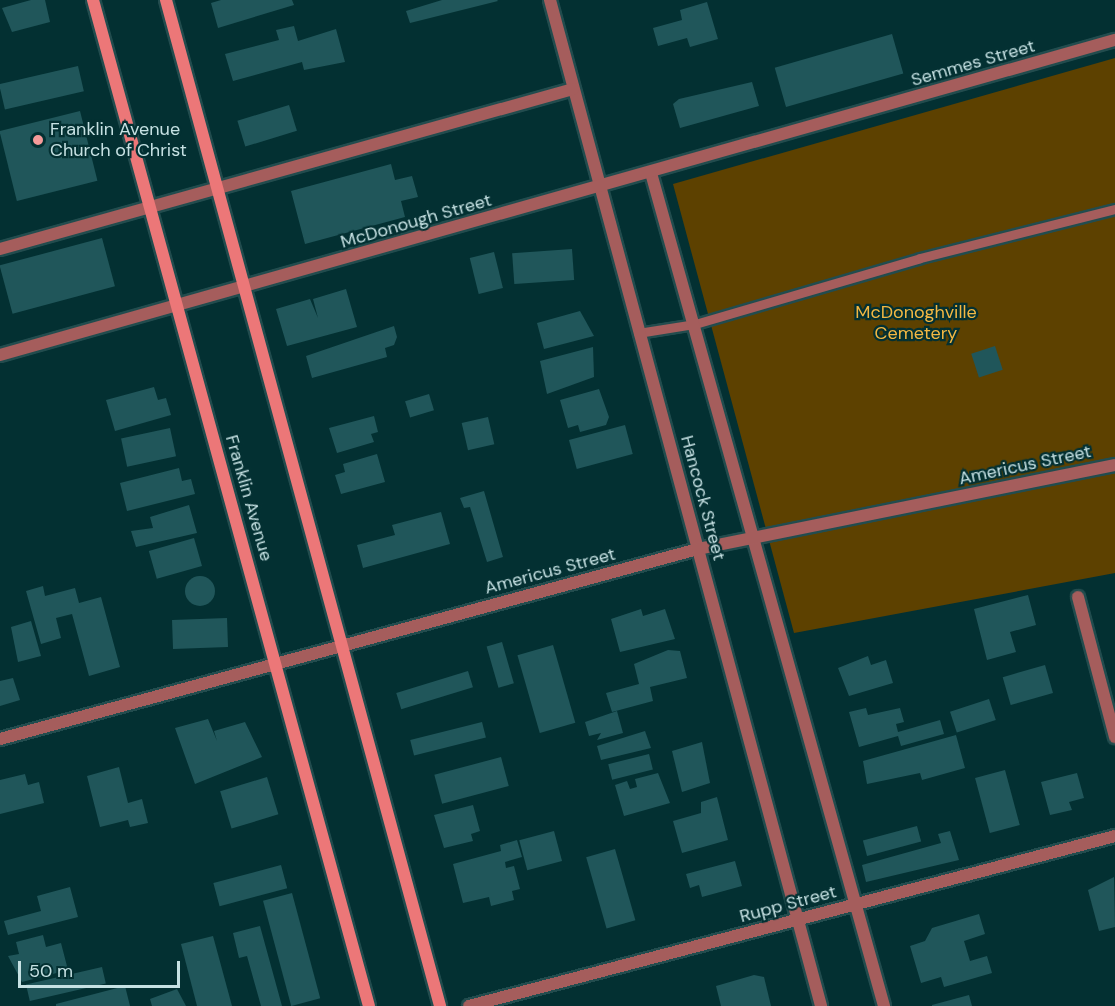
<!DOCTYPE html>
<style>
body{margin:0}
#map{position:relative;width:1115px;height:1006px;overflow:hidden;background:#033032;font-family:"DM Sans",sans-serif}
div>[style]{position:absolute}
.green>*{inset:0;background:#5d4100}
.building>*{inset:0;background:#20565a;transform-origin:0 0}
.round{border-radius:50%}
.roads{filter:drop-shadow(2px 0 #224c4e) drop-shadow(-2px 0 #224c4e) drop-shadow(0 2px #224c4e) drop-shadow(0 -2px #224c4e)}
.lane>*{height:9px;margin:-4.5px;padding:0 4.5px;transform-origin:4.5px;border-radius:4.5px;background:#a55d5c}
.street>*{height:12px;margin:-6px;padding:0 6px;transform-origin:6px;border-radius:6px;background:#a55d5c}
.secondary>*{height:12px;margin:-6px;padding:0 6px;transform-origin:6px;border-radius:6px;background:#ec7778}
.dots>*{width:16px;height:16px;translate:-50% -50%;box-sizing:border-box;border:3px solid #033032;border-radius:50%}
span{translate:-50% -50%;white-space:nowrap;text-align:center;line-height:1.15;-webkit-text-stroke:4.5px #033032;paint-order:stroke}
.street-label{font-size:18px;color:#c6e1e3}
.poi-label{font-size:18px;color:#c6e1e3}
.left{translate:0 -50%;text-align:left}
.park-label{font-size:18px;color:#f3b843}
.scale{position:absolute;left:18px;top:961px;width:162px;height:27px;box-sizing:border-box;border:3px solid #c6e1e3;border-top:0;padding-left:8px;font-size:18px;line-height:21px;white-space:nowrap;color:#c6e1e3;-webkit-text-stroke:4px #033032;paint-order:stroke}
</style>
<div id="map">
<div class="green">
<div style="clip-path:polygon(1115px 58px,1115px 573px,794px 633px,673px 184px)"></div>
</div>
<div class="building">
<div style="clip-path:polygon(31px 0,45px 0,50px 22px,12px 32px,2px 8px)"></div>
<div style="clip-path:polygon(221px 0,292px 0,294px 5px,218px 28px,211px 3px)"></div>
<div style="clip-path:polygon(442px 0,497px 0,498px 1px,410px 23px,406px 11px)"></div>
<div style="clip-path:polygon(707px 2px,718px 39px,690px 47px,687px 38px,658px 46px,653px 28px,682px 20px,680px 10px)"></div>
<div style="clip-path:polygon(294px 26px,298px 41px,336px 29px,345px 62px,304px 70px,302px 62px,233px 81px,225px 54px,279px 40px,276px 30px)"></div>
<div style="left:892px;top:34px;width:41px;height:122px;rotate:74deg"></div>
<div style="left:78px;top:66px;width:26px;height:81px;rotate:77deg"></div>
<div style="clip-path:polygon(752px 82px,759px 106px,680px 128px,673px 104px,679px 99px)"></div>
<div style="left:289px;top:105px;width:27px;height:54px;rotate:73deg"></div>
<div style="left:80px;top:111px;width:72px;height:83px;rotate:76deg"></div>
<div style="clip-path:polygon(391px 164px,395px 180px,412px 176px,418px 197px,401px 201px,405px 217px,305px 244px,291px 191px)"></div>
<div style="left:102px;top:238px;width:50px;height:106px;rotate:75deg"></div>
<div style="left:572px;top:249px;width:31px;height:60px;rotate:86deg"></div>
<div style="left:494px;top:252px;width:37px;height:25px;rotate:76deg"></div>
<div style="clip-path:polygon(346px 289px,357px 327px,287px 346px,276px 309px,310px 299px,318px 318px,313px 299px)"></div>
<div style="clip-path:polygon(580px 311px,594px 336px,544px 349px,537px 323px)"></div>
<div style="clip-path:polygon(394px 326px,397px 337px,394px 345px,385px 348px,387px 357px,312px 378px,306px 356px)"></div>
<div style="left:995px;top:346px;width:25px;height:25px;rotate:72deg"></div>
<div style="clip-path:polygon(593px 347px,594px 377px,547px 394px,540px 361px)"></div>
<div style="clip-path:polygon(154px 387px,158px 400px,166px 398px,171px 415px,115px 431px,106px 400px)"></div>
<div style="clip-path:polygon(599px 389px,609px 417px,606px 425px,580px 432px,578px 425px,568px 428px,560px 400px)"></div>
<div style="left:429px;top:394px;width:17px;height:25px;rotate:73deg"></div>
<div style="clip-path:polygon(374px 416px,378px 432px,371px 434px,374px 442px,337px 453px,329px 428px)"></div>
<div style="left:488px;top:417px;width:28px;height:27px;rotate:77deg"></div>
<div style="left:625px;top:425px;width:30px;height:58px;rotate:75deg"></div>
<div style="left:170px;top:428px;width:29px;height:50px;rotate:78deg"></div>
<div style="clip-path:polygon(377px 454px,385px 482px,341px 494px,335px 475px,345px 472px,343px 464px)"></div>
<div style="clip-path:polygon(179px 468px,182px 481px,191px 479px,195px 494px,127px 511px,120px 483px)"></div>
<div style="clip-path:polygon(484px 491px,503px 557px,487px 562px,470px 507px,464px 508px,460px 498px)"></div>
<div style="clip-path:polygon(189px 505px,197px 533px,136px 547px,131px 531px,153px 528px,150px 517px)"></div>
<div style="clip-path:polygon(441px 512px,450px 544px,363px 568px,357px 545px,395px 535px,392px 525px)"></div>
<div style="left:194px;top:538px;width:29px;height:47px;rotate:74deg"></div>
<div class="round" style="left:185px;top:576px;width:30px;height:30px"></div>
<div style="clip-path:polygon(43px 586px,45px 596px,75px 588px,79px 603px,101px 597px,120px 667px,89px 676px,72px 614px,56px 618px,61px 638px,41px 644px,26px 591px)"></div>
<div style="clip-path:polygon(1028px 595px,1036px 625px,1010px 632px,1016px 652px,987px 660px,974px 609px)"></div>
<div style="clip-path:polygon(641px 609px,643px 616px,665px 609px,675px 639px,620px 652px,611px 619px)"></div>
<div style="left:227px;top:618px;width:29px;height:55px;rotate:88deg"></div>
<div style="clip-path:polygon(31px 621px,41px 656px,18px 662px,11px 627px)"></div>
<div style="left:502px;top:642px;width:43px;height:16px;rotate:74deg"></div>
<div style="left:553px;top:645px;width:81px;height:37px;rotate:74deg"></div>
<div style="clip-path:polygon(668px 650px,680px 651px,687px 678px,650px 687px,653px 701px,612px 712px,606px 693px,639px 684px,634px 664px)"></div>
<div style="clip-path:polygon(868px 656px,871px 665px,886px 660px,893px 683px,849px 696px,838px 668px)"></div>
<div style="left:1045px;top:665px;width:29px;height:44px;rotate:74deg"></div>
<div style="left:468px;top:671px;width:17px;height:75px;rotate:73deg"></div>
<div style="clip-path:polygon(13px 678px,20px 700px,0 706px,0 681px)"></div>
<div style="left:989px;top:699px;width:22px;height:41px;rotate:72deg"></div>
<div style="clip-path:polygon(866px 708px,868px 715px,900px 708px,904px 722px,896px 724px,898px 732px,940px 720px,944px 734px,901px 746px,898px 736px,859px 747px,849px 712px)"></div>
<div style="clip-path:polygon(617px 711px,623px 733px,597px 740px,601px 733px,589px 736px,585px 722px)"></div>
<div style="clip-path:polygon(208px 719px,217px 741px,214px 731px,245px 722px,262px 757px,195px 784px,175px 728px)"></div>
<div style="left:482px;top:722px;width:16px;height:74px;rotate:76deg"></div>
<div style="clip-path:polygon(645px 731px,651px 748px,601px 760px,597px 746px)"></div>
<div style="clip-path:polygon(956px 735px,965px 768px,922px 780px,920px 773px,867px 784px,863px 761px)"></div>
<div style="clip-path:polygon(702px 742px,710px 783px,682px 792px,672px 751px)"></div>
<div style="left:649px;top:754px;width:16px;height:42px;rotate:76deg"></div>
<div style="left:501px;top:757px;width:30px;height:69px;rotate:75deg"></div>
<div style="clip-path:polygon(119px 767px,128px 803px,142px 799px,148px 823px,130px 827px,128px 820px,100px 827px,87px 776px)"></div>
<div style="left:1005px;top:770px;width:57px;height:31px;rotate:75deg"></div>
<div style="clip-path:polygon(658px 773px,670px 803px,624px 816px,615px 785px,627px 781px,630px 789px,637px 787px,635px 779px)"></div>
<div style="clip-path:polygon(1077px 773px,1084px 798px,1069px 802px,1072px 810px,1050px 815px,1041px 782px)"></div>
<div style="clip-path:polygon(25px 774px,28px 785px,39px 782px,44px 803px,0 814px,0 780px)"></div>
<div style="left:267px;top:777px;width:39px;height:49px;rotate:73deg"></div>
<div style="clip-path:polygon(717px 797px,728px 840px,682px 853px,673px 821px,701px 813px,701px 802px)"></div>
<div style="clip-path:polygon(473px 805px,480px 831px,471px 834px,473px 841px,444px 848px,434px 815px)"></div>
<div style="left:917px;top:826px;width:16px;height:56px;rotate:75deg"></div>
<div style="left:554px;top:831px;width:31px;height:36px;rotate:75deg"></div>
<div style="clip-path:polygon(950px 831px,959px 860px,866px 882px,862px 865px,941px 843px,938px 834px)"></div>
<div style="clip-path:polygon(517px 840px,522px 857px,505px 862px,506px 868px,514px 866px,520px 889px,512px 891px,514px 900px,491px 906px,489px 897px,463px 903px,453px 864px,501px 851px,500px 845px)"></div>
<div style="left:615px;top:849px;width:74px;height:30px;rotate:74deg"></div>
<div style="clip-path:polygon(735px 861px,742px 886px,702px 897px,699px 885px,690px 888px,686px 874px)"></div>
<div style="left:281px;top:865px;width:24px;height:70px;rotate:75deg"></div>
<div style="clip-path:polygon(1114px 877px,1115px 927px,1099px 931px,1088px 890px)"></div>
<div style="clip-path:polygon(70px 887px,78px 917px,8px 935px,4px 921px,41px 911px,37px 896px)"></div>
<div style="left:292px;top:893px;width:109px;height:30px;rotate:75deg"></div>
<div style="clip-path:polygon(979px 914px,985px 934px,964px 941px,970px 961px,987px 956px,992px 973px,944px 987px,941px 977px,921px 983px,910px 946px,925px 941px,932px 928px)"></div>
<div style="clip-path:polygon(260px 926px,282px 1006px,261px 1006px,247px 956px,239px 958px,233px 933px)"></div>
<div style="clip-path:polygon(43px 935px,46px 947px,61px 943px,68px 970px,22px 982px,8px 956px,19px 954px,16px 942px)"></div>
<div style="clip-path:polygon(213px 936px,232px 1006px,197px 1006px,181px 944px)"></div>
<div style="left:102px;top:967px;width:17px;height:78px;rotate:77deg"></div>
<div style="clip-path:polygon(754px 975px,764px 977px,771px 1006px,721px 1006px,716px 986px)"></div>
<div style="clip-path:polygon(125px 986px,130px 1006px,56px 1006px,56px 1004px)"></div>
<div style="clip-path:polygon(177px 989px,186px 1006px,152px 1006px,150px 999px)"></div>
<div style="clip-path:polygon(969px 995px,972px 1006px,932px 1006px,932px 1005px)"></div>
</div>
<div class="roads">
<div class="lane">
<div style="left:638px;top:333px;width:58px;rotate:-9deg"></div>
<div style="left:695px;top:324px;width:234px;rotate:-16.3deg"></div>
<div style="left:920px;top:258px;width:201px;rotate:-14.1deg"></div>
</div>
<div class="street">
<div style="left:550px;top:0;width:1042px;rotate:74.92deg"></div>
<div style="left:651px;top:173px;width:865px;rotate:74.37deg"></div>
<div style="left:0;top:249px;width:595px;rotate:-15.6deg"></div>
<div style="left:0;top:355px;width:1159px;rotate:-15.78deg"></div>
<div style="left:1078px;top:597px;width:145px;rotate:75.2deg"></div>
<div style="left:0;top:739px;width:723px;rotate:-15.23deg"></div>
<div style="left:698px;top:549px;width:425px;rotate:-11.4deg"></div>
<div style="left:469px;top:1006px;width:668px;rotate:-14.74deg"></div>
</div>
<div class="secondary">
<div style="left:93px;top:0;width:1043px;rotate:74.66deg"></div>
<div style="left:166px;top:0;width:1043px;rotate:74.76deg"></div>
</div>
</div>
<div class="dots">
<div style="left:38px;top:140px;background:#f59b9a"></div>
</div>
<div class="street-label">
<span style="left:973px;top:63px;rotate:-16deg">Semmes Street</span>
<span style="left:416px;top:221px;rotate:-16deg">McDonough Street</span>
<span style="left:1025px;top:465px;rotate:-12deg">Americus Street</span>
<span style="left:249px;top:498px;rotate:74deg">Franklin Avenue</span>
<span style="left:703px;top:498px;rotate:75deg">Hancock Street</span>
<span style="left:550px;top:571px;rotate:-15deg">Americus Street</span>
<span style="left:788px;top:904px;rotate:-15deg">Rupp Street</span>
</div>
<div class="poi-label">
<span class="left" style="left:50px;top:140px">Franklin Avenue<br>Church of Christ</span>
</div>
<div class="park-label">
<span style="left:916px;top:323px">McDonoghville<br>Cemetery</span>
</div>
<div class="scale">50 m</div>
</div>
